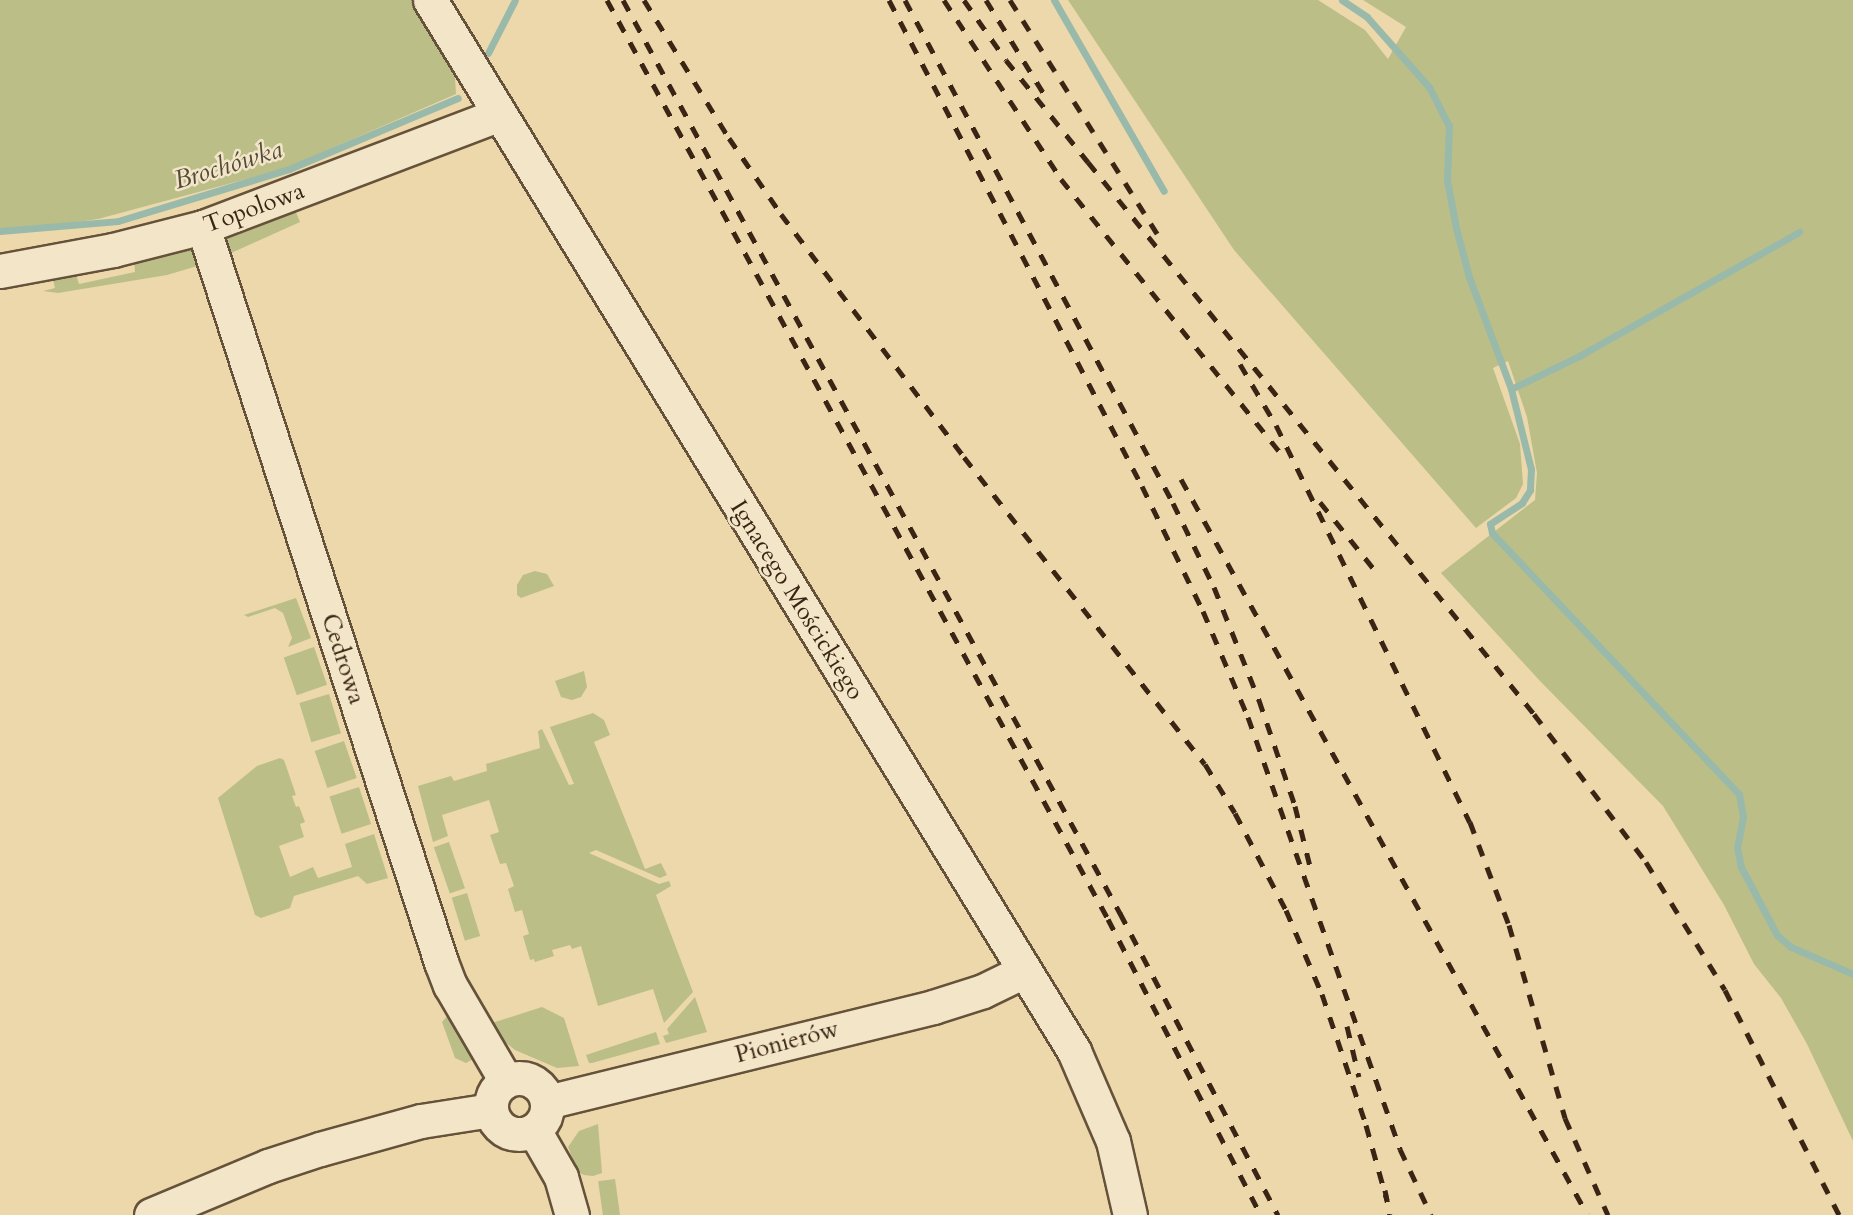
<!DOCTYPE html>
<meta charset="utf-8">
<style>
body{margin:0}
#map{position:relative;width:1853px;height:1215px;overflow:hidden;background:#ecd8ab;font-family:Cardo,serif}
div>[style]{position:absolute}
.green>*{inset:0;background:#bbbe87;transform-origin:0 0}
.stream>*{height:7px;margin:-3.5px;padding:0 3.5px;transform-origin:3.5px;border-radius:3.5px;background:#99baaa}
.roads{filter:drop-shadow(2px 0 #66523a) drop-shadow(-2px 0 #66523a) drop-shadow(0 2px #66523a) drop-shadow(0 -2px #66523a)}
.minor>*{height:33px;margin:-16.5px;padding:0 16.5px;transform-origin:16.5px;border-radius:16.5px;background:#f3e6c8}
.minor>.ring{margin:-16.5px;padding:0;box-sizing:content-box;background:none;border:33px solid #f3e6c8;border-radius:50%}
.rail>*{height:5px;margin-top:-2.5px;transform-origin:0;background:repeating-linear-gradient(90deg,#3a2515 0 12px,transparent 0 24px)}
span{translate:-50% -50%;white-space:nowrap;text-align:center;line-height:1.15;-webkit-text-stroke:5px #f3e6c8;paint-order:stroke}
.street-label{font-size:24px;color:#3a2515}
.water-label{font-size:26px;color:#524a3a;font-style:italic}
</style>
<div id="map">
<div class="green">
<div style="clip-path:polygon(0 0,413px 0,455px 78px,456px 94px,284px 169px,98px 219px,37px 228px,0 228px)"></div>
<div style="clip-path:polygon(1068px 0,1318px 0,1365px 30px,1388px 59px,1406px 27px,1363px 0,1853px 0,1853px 1141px,1807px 1044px,1781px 998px,1754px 964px,1724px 905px,1663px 806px,1540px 681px,1441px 573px,1535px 500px,1537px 473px,1527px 417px,1508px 361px,1493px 368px,1520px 444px,1523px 484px,1516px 498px,1476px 528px,1234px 250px)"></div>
<div style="clip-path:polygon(291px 208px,295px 210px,300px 222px,220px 258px,224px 235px)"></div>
<div style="clip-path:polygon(190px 247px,204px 264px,167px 275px,58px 293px,43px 291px,55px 288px,51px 272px,74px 268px,79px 284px,135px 272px,134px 260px)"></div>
<div style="clip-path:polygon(535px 571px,547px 574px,554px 586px,521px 598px,517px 595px,517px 585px,523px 575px)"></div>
<div style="clip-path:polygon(296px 598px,311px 638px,288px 647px,292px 638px,283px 613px,275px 608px,248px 617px,244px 615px)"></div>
<div style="left:314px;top:647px;width:40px;height:32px;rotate:71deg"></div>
<div style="clip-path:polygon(584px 671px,587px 687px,581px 697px,572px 700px,561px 697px,555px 681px)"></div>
<div style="left:329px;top:694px;width:41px;height:31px;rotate:73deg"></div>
<div style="clip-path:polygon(593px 713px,604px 720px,610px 735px,594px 742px,645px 869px,661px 863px,667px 875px,660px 878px,596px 850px,589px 853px,659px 884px,669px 881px,671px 886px,656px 895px,693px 992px,664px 1023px,653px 989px,598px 1006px,581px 946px,572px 949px,570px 945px,552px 950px,554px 956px,535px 962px,534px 959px,530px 960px,523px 936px,529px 934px,522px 910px,515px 912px,508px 889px,514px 886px,506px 863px,500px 864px,490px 835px,499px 832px,489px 800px,442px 815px,448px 836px,433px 842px,418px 786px,451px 776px,454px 781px,487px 771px,486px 764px,540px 748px,538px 731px,542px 729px,569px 785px,574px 784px,550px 727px)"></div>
<div style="left:344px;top:741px;width:39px;height:31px;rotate:71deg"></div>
<div style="clip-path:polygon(280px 758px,284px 760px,296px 795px,292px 796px,296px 807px,299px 806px,305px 822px,300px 824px,304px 837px,279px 846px,290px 877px,313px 867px,318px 878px,352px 867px,345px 844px,374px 834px,388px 878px,367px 884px,358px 876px,294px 896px,290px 908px,261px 918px,255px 915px,218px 798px,257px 766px)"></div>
<div style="left:359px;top:787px;width:39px;height:31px;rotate:72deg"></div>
<div style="left:449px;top:842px;width:49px;height:16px;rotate:71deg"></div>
<div style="left:467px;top:893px;width:45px;height:16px;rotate:73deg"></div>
<div style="clip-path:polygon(695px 997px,707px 1032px,666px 1043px,663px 1036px,669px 1034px,667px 1029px)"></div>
<div style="clip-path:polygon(542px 1007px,564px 1018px,579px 1066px,557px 1068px,515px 1050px,500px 1038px,492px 1023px)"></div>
<div style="clip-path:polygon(448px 1015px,460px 1021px,479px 1056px,466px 1063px,455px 1058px,442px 1022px)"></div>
<div style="clip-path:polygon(656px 1032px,660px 1044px,592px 1063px,589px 1063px,586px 1055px)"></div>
<div style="clip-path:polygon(598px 1124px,602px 1173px,593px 1176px,584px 1175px,578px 1172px,568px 1147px,579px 1131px)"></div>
<div style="left:615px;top:1179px;width:36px;height:17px;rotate:82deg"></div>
</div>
<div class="stream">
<div style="left:1054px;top:0;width:220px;rotate:60.1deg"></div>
<div style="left:1342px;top:0;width:30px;rotate:34deg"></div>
<div style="left:1367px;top:17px;width:94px;rotate:48.5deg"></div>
<div style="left:1429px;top:87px;width:44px;rotate:62.9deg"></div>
<div style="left:1449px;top:126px;width:54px;rotate:92.1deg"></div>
<div style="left:1447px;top:180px;width:49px;rotate:79.4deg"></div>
<div style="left:1456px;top:228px;width:51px;rotate:75.1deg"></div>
<div style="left:1469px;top:277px;width:120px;rotate:69.4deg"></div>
<div style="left:1511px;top:389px;width:82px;rotate:76deg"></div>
<div style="left:1531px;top:469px;width:21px;rotate:93deg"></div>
<div style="left:1530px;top:490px;width:15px;rotate:122deg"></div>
<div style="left:1522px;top:503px;width:38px;rotate:147deg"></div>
<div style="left:1490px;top:524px;width:9px;rotate:77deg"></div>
<div style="left:1492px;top:533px;width:359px;rotate:46.6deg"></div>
<div style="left:1739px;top:794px;width:23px;rotate:80deg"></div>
<div style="left:1743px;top:817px;width:31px;rotate:101deg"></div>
<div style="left:1737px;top:847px;width:20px;rotate:79deg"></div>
<div style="left:1741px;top:867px;width:77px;rotate:62.1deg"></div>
<div style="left:1777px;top:935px;width:18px;rotate:41deg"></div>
<div style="left:1791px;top:947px;width:68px;rotate:23.5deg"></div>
<div style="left:488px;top:53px;width:59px;rotate:-63deg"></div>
<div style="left:0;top:231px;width:118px;rotate:-4.8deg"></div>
<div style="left:118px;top:221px;width:179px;rotate:-16.9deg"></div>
<div style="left:289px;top:169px;width:183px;rotate:-22.8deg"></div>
<div style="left:1511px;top:389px;width:76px;rotate:-25.9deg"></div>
<div style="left:1579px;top:356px;width:253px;rotate:-29.4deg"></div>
</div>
<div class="roads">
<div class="minor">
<div style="left:430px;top:0;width:1233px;rotate:58.5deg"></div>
<div style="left:1074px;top:1051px;width:98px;rotate:66.6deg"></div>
<div style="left:1113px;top:1141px;width:76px;rotate:77.1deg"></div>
<div style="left:203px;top:227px;width:773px;rotate:72.06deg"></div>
<div style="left:441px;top:962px;width:25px;rotate:69deg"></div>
<div style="left:450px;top:985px;width:111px;rotate:59.7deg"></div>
<div style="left:0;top:271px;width:115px;rotate:-10.5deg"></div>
<div style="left:113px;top:250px;width:93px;rotate:-14.3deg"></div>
<div style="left:203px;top:227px;width:316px;rotate:-20.8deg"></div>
<div class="ring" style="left:491px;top:1078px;width:23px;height:23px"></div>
<div style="left:547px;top:1102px;width:398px;rotate:-13.8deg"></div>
<div style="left:933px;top:1007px;width:52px;rotate:-17.7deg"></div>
<div style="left:983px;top:991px;width:46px;rotate:-26deg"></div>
<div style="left:534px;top:1130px;width:54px;rotate:60.1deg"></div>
<div style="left:561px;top:1177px;width:40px;rotate:74deg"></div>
<div style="left:151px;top:1215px;width:127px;rotate:-22.7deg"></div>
<div style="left:268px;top:1166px;width:55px;rotate:-18.1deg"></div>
<div style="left:320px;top:1149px;width:105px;rotate:-15.5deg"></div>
<div style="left:421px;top:1121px;width:71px;rotate:-8.9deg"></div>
</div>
</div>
<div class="rail">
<div style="left:607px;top:0;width:1047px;rotate:61.4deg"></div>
<div style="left:1108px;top:919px;width:333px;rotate:62.7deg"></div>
<div style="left:623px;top:0;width:1040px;rotate:61.44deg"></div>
<div style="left:1120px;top:913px;width:341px;rotate:62.4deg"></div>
<div style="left:644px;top:0;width:162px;rotate:58.4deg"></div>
<div style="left:729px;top:138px;width:92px;rotate:55.6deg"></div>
<div style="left:781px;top:214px;width:304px;rotate:53deg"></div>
<div style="left:964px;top:457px;width:390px;rotate:51.9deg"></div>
<div style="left:1205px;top:764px;width:57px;rotate:58.5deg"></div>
<div style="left:1235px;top:813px;width:110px;rotate:62.3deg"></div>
<div style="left:1286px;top:910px;width:91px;rotate:66.8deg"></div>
<div style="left:1322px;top:994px;width:138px;rotate:71.4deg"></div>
<div style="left:1366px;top:1125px;width:78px;rotate:74.4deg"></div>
<div style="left:889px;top:0;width:548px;rotate:62.5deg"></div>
<div style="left:1142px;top:486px;width:139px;rotate:64deg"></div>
<div style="left:1203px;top:611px;width:115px;rotate:67deg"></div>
<div style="left:1248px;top:717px;width:458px;rotate:70.6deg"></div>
<div style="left:1400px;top:1149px;width:73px;rotate:64.8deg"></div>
<div style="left:905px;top:0;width:570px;rotate:61.95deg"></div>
<div style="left:1173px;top:503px;width:93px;rotate:64deg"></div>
<div style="left:1214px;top:587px;width:122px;rotate:68.3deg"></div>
<div style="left:1259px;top:700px;width:112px;rotate:71.2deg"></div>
<div style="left:1295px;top:806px;width:62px;rotate:76deg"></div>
<div style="left:944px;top:0;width:214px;rotate:56.8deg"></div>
<div style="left:1061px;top:179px;width:355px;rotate:51.3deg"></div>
<div style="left:964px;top:0;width:73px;rotate:55deg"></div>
<div style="left:1006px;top:60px;width:131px;rotate:51.2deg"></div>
<div style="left:1088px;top:162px;width:710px;rotate:51.06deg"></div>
<div style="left:1534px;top:714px;width:186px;rotate:52.9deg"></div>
<div style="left:1646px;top:862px;width:150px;rotate:58.3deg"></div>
<div style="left:1725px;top:990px;width:252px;rotate:63.1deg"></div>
<div style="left:986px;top:0;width:110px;rotate:58.3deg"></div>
<div style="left:1010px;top:0;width:280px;rotate:57.8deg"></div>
<div style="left:1240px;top:364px;width:71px;rotate:59.5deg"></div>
<div style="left:1276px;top:425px;width:442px;rotate:64deg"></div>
<div style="left:1470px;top:822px;width:110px;rotate:69.3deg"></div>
<div style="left:1509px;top:925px;width:201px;rotate:73.8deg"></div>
<div style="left:1565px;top:1118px;width:106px;rotate:66.1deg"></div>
<div style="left:1181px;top:479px;width:840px;rotate:61.08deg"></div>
<div style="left:1320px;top:502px;width:91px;rotate:51.2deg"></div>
<div style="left:1347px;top:1026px;width:52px;rotate:76.8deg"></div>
<div style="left:1385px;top:1190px;width:25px;rotate:79deg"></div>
</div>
<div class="street-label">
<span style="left:254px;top:208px;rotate:-20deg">Topolowa</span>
<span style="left:797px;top:600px;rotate:58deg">Ignacego Mościckiego</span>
<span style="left:343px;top:659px;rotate:72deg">Cedrowa</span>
<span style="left:787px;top:1042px;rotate:-15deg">Pionierów</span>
</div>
<div class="water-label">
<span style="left:228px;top:165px;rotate:-17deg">Brochówka</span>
</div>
</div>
